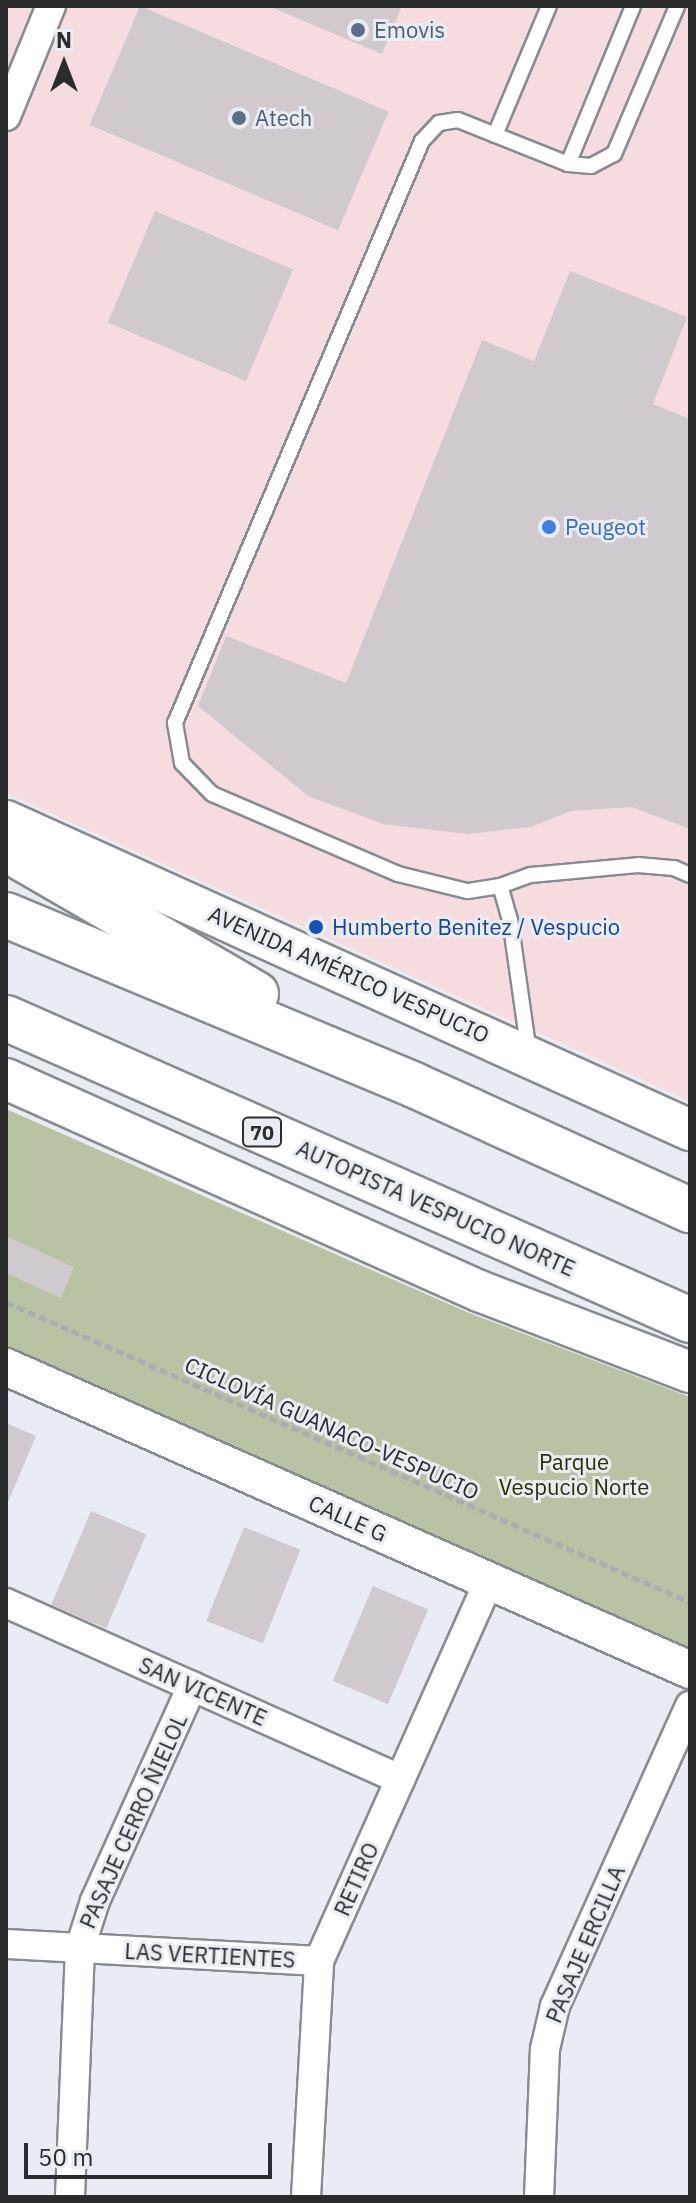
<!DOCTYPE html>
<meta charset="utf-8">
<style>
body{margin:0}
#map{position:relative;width:696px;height:2203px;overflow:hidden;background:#e9edf3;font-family:"IBM Plex Sans",sans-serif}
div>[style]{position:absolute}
.industrial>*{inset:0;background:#f6dbdf}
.green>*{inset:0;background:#b7c3a2}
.building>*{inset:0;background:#d0cacf;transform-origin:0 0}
.path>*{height:5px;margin-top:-2.5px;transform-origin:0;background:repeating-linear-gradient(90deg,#aaadb2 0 8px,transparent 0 12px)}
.roads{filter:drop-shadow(2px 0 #888b91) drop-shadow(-2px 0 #888b91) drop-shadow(0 2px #888b91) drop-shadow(0 -2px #888b91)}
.service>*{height:14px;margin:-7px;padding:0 7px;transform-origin:7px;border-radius:7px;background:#fff}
.minor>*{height:28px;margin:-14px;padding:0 14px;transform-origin:14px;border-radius:14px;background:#fff}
.tertiary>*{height:36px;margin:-18px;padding:0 18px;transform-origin:18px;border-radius:18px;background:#fff}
.secondary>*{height:40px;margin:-20px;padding:0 20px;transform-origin:20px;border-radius:20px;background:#fff}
.motorway>*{height:44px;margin:-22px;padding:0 22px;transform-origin:22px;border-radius:22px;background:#fff}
.dots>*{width:22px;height:22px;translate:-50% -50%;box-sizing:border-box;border:4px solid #e9edf3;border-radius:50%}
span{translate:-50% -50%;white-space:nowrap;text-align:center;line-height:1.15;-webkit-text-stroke:6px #e9edf3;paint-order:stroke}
.shield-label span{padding:2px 6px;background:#e9edf3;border:2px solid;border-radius:6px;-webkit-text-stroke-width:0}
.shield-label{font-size:20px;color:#2a2c2e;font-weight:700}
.service-label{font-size:22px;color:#4e5e75}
.left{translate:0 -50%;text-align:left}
.shop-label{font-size:22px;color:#366cbe}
.transit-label{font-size:22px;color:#164399}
.street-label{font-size:22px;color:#2a2c2e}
.park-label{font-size:22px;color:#253300}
.frame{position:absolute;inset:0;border:8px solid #2a2c2e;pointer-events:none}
.north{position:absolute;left:24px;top:24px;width:80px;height:80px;-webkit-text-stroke:6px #e9edf3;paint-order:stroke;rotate:0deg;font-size:22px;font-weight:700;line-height:32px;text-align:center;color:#2a2c2e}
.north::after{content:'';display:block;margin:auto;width:28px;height:36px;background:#2a2c2e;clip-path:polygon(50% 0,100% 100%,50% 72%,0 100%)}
.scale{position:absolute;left:24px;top:2143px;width:248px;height:36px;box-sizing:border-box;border:4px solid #2a2c2e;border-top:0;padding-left:10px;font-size:24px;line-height:28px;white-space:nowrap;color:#2a2c2e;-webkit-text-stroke:6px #e9edf3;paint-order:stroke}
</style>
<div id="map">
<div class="industrial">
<div style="clip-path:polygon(6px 6px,690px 6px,690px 1101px,6px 793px)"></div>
</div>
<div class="green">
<div style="clip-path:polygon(6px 1109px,469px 1313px,690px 1397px,690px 1654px,6px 1347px)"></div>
</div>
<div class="building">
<div style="left:140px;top:6px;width:270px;height:129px;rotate:23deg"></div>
<div style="clip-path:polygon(268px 6px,402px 6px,382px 54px)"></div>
<div style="left:155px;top:211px;width:150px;height:121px;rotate:23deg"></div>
<div style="clip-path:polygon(570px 271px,687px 317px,653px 404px,690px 419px,690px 829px,632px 807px,571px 811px,531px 827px,468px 834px,383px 824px,308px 796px,198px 706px,226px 636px,346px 683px,482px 340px,534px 361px)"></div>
<div style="clip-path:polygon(6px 1236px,74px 1267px,61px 1298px,6px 1273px)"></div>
<div style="clip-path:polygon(6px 1423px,36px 1436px,6px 1507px)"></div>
<div style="left:91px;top:1511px;width:60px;height:102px;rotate:23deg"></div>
<div style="left:244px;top:1527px;width:61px;height:101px;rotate:22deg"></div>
<div style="left:373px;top:1586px;width:60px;height:103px;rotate:23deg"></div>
</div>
<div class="path">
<div style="left:6px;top:1302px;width:747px;rotate:23.68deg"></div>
</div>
<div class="roads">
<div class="service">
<div style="left:495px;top:135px;width:140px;rotate:-67.3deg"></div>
<div style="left:568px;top:164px;width:171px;rotate:-67.6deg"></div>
<div style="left:500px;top:886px;width:33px;rotate:-20deg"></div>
<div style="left:531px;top:875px;width:107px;rotate:-5.3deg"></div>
<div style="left:638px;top:865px;width:36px;rotate:5deg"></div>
<div style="left:674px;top:868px;width:17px;rotate:24deg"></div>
<div style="left:529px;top:1053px;width:134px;rotate:-98.1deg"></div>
<div style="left:510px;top:920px;width:35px;rotate:-106deg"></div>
<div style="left:500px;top:886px;width:33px;rotate:171deg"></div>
<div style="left:467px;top:891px;width:71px;rotate:-166.2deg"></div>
<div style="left:398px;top:874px;width:202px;rotate:-156.7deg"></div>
<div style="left:212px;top:794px;width:43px;rotate:-134.1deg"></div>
<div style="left:182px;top:763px;width:41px;rotate:-99.9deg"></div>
<div style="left:175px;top:723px;width:632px;rotate:-67deg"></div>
<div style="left:422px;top:141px;width:25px;rotate:-47deg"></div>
<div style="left:439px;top:123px;width:19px;rotate:-9deg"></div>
<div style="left:458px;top:120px;width:118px;rotate:21.8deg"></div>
<div style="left:568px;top:164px;width:23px;rotate:5deg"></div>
<div style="left:591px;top:166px;width:26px;rotate:-28deg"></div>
<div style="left:614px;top:154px;width:161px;rotate:-66.9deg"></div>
</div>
<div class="minor">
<div style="left:6px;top:116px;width:119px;rotate:-67.8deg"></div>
<div style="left:6px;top:1603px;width:432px;rotate:24.1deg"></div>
<div style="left:6px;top:1944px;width:313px;rotate:3.1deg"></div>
<div style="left:70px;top:2197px;width:249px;rotate:-87.7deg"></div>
<div style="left:80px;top:1948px;width:49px;rotate:-72.3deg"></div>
<div style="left:95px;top:1901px;width:236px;rotate:-65.7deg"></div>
<div style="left:306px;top:2197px;width:236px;rotate:-86.8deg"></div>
<div style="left:319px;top:1961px;width:416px;rotate:-65.9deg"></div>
<div style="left:539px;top:2197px;width:148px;rotate:-87.7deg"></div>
<div style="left:545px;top:2049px;width:44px;rotate:-76.9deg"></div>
<div style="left:555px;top:2006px;width:329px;rotate:-65.8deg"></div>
</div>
<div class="tertiary">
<div style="left:6px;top:1367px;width:748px;rotate:23.89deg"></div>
</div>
<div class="secondary">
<div style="left:6px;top:821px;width:751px;rotate:24.31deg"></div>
<div style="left:6px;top:1079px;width:518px;rotate:24.14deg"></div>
<div style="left:479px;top:1291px;width:226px;rotate:21deg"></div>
</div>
<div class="motorway">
<div style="left:6px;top:849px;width:289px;rotate:30.1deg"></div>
<div style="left:6px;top:915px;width:442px;rotate:22.6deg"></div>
<div style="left:414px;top:1085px;width:303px;rotate:24.4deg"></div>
<div style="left:6px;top:1018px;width:748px;rotate:23.82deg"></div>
</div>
</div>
<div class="dots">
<div style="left:358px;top:30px;background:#5c6f8a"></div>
<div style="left:239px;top:118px;background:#5c6f8a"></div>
<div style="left:549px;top:527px;background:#3f7fe0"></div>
<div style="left:316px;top:927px;background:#1a4fb4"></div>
</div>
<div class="shield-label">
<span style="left:262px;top:1132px">70</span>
</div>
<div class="service-label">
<span class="left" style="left:374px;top:30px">Emovis</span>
<span class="left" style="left:255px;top:118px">Atech</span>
</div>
<div class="shop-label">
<span class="left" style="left:565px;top:527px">Peugeot</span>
</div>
<div class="transit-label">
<span class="left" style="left:332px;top:927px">Humberto Benitez / Vespucio</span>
</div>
<div class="street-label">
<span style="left:349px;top:974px;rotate:24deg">AVENIDA AMÉRICO VESPUCIO</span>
<span style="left:436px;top:1208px;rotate:24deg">AUTOPISTA VESPUCIO NORTE</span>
<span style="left:332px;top:1428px;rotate:24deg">CICLOVÍA GUANACO-VESPUCIO</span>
<span style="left:348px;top:1518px;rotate:24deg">CALLE G</span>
<span style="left:203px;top:1691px;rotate:24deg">SAN VICENTE</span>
<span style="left:133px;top:1821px;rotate:-66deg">PASAJE CERRO ÑIELOL</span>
<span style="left:356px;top:1879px;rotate:-66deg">RETIRO</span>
<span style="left:585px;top:1944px;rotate:-67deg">PASAJE ERCILLA</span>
<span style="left:210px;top:1955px;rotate:3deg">LAS VERTIENTES</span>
</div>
<div class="park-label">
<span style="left:574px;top:1474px">Parque<br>Vespucio Norte</span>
</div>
<div class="frame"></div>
<div class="north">N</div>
<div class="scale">50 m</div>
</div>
